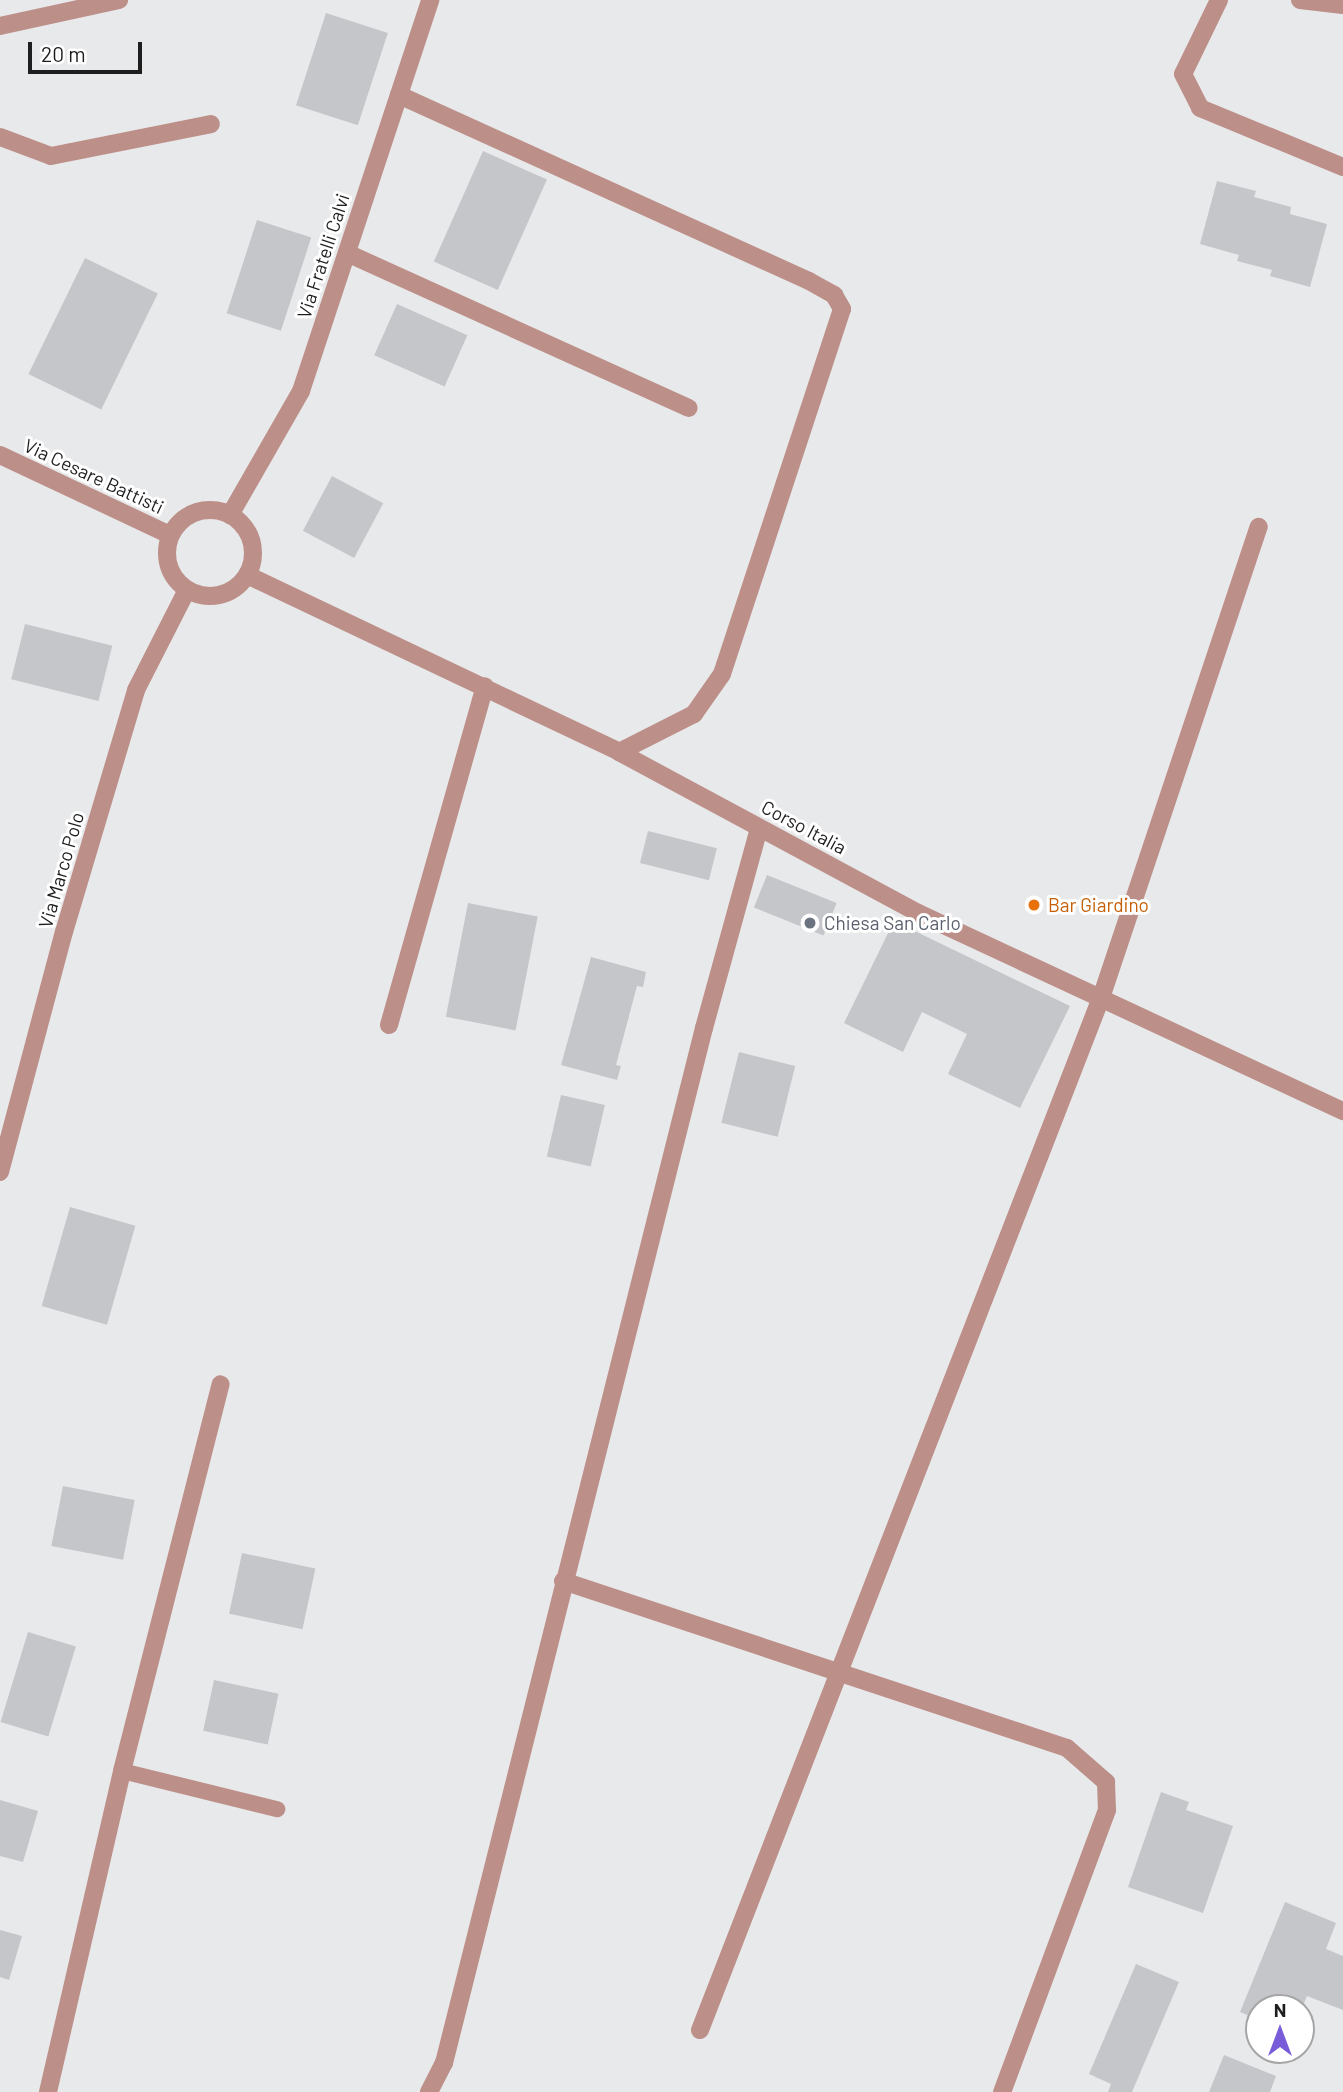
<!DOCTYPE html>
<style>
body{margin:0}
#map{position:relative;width:1343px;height:2092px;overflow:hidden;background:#e8e9eb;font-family:Barlow,sans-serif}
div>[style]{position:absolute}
.building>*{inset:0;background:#c5c6c9;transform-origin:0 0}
.lane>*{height:16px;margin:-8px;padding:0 8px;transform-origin:8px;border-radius:8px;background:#bd8f89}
.street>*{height:18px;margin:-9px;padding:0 9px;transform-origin:9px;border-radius:9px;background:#bd8f89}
.street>.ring{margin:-9px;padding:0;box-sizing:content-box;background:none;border:18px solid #bd8f89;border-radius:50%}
.dots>*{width:19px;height:19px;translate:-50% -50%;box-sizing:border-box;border:4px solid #fff;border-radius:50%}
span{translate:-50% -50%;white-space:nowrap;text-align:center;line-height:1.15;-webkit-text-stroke:6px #fff;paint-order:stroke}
.street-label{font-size:19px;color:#1e1e1f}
.food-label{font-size:19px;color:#c56008}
.left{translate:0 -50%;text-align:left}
.worship-label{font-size:19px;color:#5b616d}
.north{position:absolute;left:1245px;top:1994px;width:70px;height:70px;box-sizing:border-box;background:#fff;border:2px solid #a5a5a5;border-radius:50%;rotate:0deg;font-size:19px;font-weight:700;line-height:28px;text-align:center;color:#1e1e1f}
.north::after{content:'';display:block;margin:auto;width:24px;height:32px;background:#795dd8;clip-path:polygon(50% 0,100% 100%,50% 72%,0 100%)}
.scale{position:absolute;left:28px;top:42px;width:114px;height:32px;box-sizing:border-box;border:4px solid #1e1e1f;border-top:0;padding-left:9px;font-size:21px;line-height:24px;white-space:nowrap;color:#1e1e1f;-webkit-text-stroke:5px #fff;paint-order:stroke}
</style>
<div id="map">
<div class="building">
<div style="left:326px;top:13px;width:65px;height:97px;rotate:18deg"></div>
<div style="left:483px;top:151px;width:70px;height:121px;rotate:24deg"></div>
<div style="clip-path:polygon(1217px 181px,1256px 191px,1254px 197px,1291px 207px,1290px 214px,1327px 224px,1310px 287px,1270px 276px,1272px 270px,1237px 261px,1239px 255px,1200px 244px)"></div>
<div style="left:257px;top:220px;width:57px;height:98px;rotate:18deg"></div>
<div style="left:85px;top:258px;width:81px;height:129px;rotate:26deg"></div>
<div style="left:397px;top:304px;width:77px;height:56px;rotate:24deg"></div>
<div style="left:332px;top:476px;width:58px;height:62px;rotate:28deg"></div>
<div style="left:25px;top:624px;width:90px;height:57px;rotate:14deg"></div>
<div style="left:648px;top:831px;width:71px;height:33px;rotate:14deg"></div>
<div style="left:767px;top:875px;width:75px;height:35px;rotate:22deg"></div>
<div style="left:468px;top:903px;width:71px;height:116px;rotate:11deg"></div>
<div style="clip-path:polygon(894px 921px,1070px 1006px,1020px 1108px,948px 1074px,967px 1034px,922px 1012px,903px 1052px,844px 1023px)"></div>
<div style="clip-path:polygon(591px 957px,646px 972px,643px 987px,637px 986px,616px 1065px,621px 1066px,617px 1080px,561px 1065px)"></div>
<div style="left:739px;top:1052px;width:58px;height:73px;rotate:14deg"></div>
<div style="left:561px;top:1095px;width:45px;height:63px;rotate:13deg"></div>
<div style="left:70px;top:1207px;width:68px;height:103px;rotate:16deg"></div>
<div style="left:63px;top:1486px;width:73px;height:61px;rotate:11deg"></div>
<div style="left:242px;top:1553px;width:75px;height:62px;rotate:12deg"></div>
<div style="left:28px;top:1632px;width:50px;height:94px;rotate:17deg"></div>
<div style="left:214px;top:1680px;width:66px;height:52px;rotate:12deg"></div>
<div style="clip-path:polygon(1161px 1792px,1189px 1802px,1186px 1810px,1233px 1826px,1203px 1913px,1128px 1887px)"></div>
<div style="clip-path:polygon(0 1800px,38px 1811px,23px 1862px,0 1856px)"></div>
<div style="clip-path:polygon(1285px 1902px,1336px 1923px,1326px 1949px,1343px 1956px,1343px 2010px,1307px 1996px,1302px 2008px,1259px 2008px,1259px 2020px,1240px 2012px)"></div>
<div style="clip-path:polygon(0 1930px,22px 1936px,9px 1980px,0 1977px)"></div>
<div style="clip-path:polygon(1136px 1964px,1179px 1982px,1132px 2092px,1108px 2092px,1111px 2084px,1089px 2074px)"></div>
<div style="clip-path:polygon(1224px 2055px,1276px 2076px,1270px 2092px,1209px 2092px)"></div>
</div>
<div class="lane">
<div style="left:122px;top:1771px;width:160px;rotate:13.8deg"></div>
</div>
<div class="street">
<div style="left:1219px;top:0;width:82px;rotate:115.9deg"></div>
<div style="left:1183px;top:74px;width:38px;rotate:63deg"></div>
<div style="left:1200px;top:108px;width:155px;rotate:22.4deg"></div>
<div style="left:1300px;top:0;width:43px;rotate:6.6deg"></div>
<div style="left:0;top:26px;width:122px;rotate:-12.3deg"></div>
<div style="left:399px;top:95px;width:450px;rotate:24.4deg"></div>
<div style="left:809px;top:281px;width:29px;rotate:29deg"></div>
<div style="left:834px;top:295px;width:16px;rotate:60deg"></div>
<div style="left:842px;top:309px;width:384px;rotate:108.2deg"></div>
<div style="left:722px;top:674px;width:49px;rotate:125deg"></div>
<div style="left:694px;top:714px;width:84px;rotate:153.1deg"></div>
<div style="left:0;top:137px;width:54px;rotate:20.4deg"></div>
<div style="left:51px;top:156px;width:163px;rotate:-11.3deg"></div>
<div style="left:347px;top:253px;width:375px;rotate:24.4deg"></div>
<div style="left:0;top:455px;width:188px;rotate:25.2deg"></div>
<div class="ring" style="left:167px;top:510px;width:68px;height:68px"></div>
<div style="left:230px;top:515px;width:143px;rotate:-60.2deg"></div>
<div style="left:301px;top:391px;width:412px;rotate:-71.7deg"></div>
<div style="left:247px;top:575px;width:412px;rotate:25.4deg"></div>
<div style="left:619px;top:752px;width:340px;rotate:28.3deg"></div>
<div style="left:918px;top:913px;width:469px;rotate:25deg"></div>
<div style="left:389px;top:1025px;width:352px;rotate:-74.2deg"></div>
<div style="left:0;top:1172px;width:248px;rotate:-75.1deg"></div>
<div style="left:64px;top:932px;width:252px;rotate:-73.4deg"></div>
<div style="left:136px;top:690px;width:112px;rotate:-63deg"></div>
<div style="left:563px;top:1581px;width:531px;rotate:18.33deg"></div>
<div style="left:1067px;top:1748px;width:52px;rotate:41.1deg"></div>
<div style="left:1106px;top:1782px;width:28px;rotate:88deg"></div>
<div style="left:1107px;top:1810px;width:301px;rotate:110.4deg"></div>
<div style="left:700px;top:2030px;width:1107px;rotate:-68.77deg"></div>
<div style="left:1101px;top:998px;width:497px;rotate:-71.5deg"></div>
<div style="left:48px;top:2092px;width:329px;rotate:-77deg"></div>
<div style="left:122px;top:1771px;width:399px;rotate:-75.7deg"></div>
<div style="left:429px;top:2092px;width:33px;rotate:-63deg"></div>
<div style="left:444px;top:2063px;width:1067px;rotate:-75.9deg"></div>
<div style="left:704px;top:1028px;width:207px;rotate:-74.6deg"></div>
</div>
<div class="dots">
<div style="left:1034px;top:905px;background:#e8710a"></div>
<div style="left:810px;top:923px;background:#6b7280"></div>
</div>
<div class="street-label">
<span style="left:323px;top:256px;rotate:-72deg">Via Fratelli Calvi</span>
<span style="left:94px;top:476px;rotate:25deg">Via Cesare Battisti</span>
<span style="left:804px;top:827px;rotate:28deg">Corso Italia</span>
<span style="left:61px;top:870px;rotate:-74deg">Via Marco Polo</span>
</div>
<div class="food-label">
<span class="left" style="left:1048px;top:905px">Bar Giardino</span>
</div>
<div class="worship-label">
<span class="left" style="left:824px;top:923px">Chiesa San Carlo</span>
</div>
<div class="north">N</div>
<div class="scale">20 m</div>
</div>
